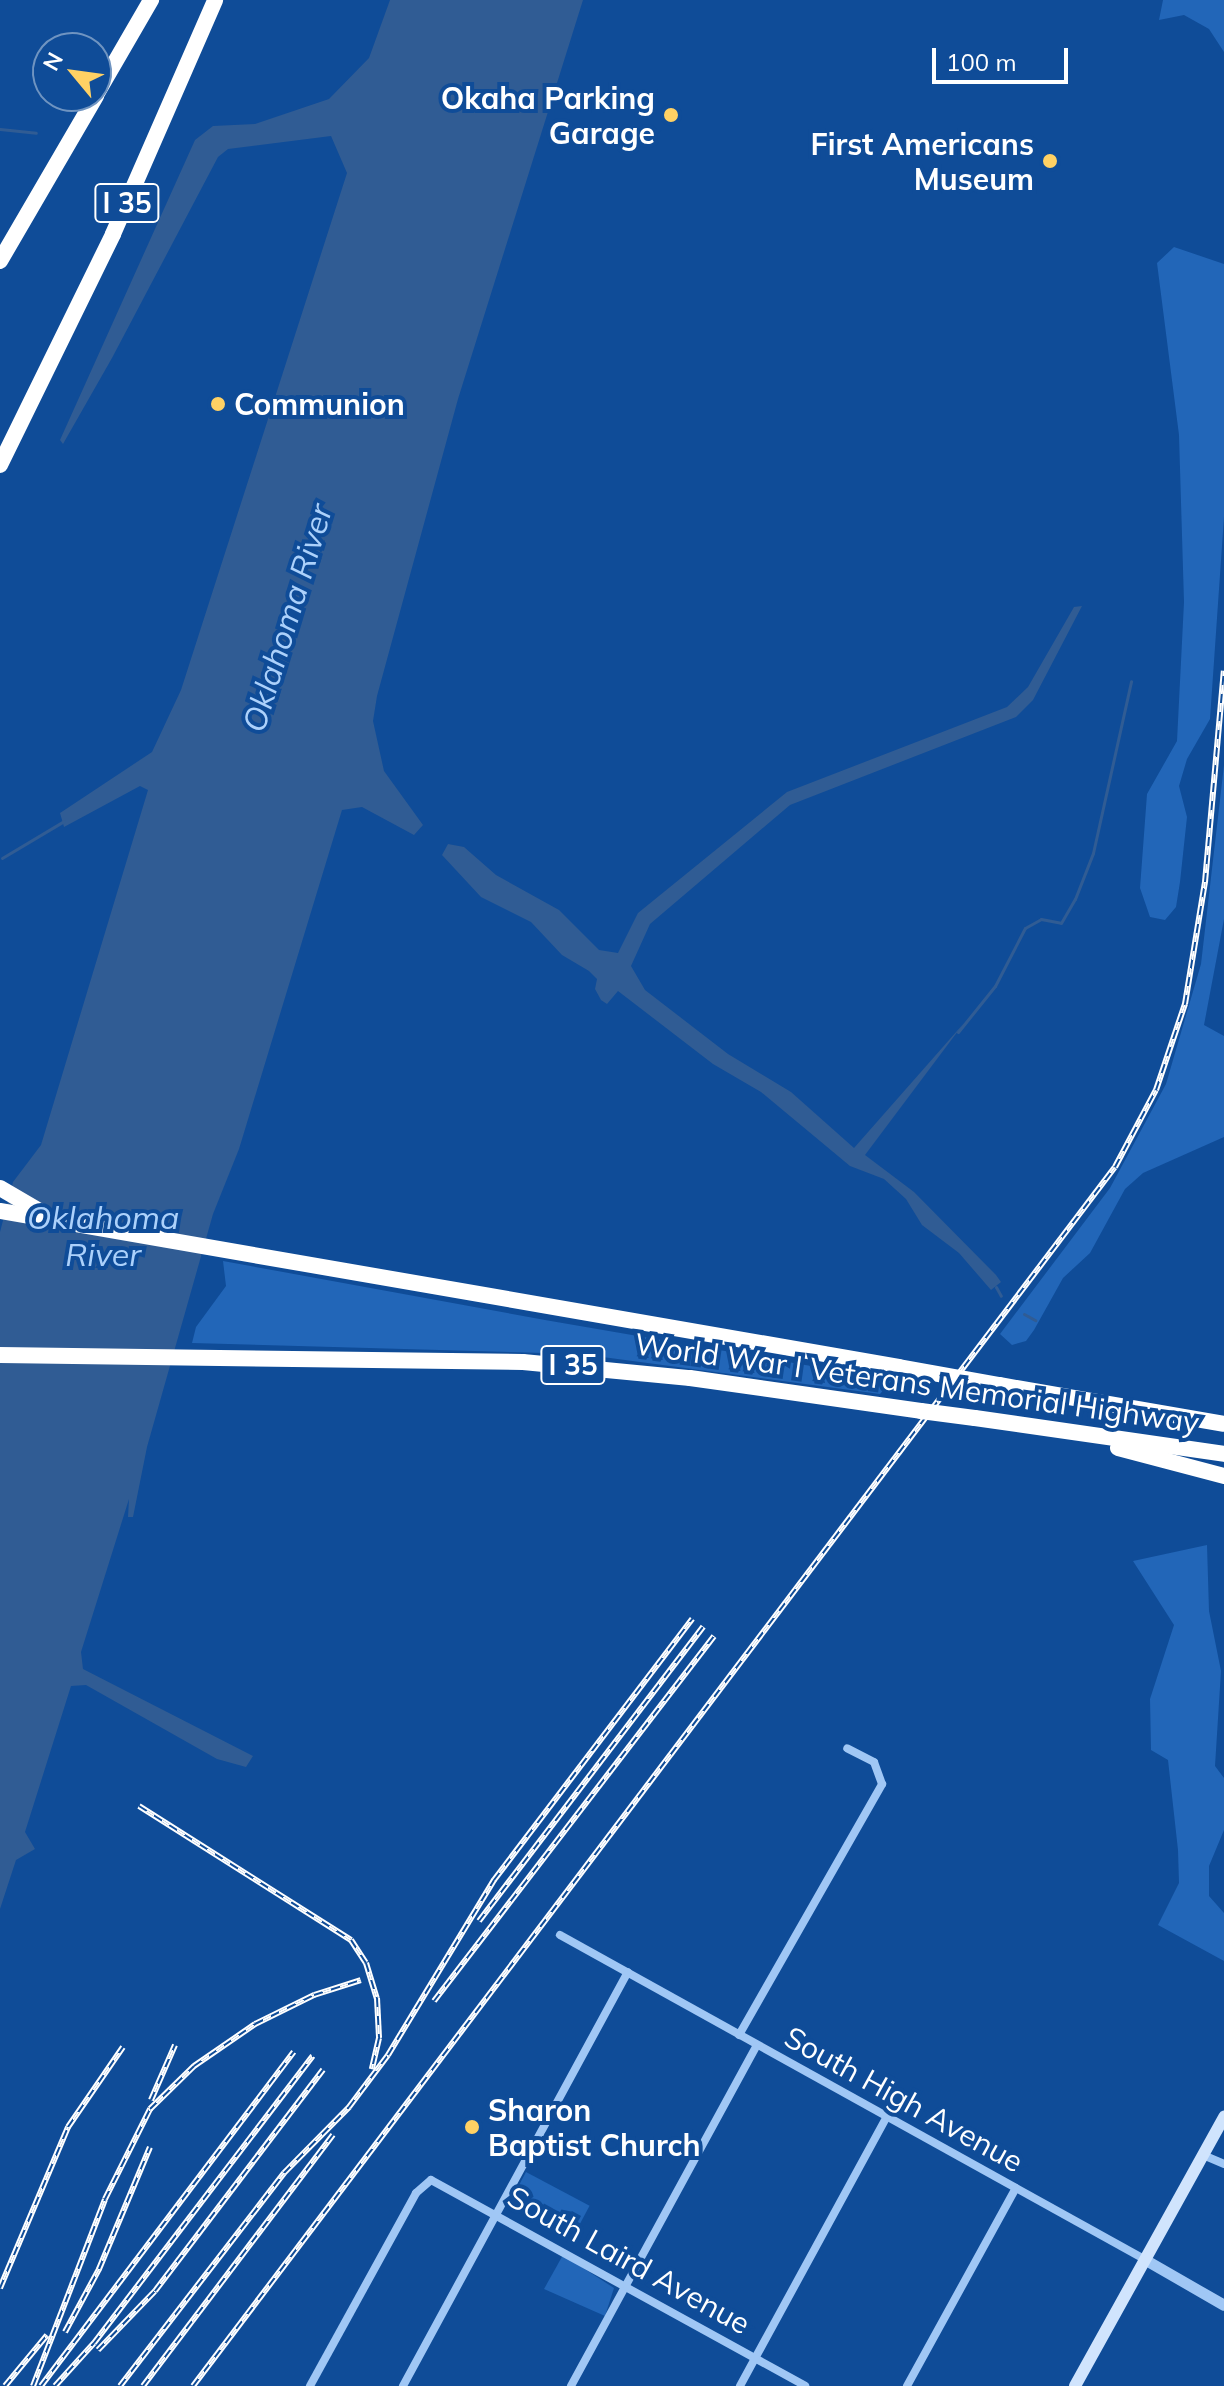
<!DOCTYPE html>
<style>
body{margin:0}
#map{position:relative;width:1224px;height:2386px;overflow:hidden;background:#0f4c98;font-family:Mulish,sans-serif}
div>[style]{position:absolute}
.green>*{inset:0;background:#2266b8;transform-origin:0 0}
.water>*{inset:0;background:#305c94}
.stream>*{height:3px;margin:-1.5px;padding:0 1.5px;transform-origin:1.5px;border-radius:1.5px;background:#305c94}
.minor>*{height:8px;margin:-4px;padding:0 4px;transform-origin:4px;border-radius:4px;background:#a0c7f5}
.tertiary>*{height:11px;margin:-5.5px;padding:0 5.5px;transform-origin:5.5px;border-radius:5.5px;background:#a0c7f5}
.secondary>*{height:12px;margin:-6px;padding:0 6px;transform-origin:6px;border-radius:6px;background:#d0e4fd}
.motorway>*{height:16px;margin:-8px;padding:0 8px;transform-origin:8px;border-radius:8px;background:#fff}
.rail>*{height:6px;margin-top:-3px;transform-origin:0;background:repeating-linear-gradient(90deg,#0f4c98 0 9px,#fff 0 18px);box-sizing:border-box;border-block:2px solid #fff}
.motorway-bridge>*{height:16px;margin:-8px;padding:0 8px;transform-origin:8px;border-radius:8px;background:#fff}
.dots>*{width:22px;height:22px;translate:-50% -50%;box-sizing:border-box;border:4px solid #0f4c98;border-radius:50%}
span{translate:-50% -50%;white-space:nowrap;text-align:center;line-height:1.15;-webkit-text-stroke:8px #0f4c98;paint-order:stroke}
.shield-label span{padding:2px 6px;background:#0f4c98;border:2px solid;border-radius:6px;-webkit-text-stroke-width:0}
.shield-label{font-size:28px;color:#fff;font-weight:700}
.poi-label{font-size:30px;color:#fff;font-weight:700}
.right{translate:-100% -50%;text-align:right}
.left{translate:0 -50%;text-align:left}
.street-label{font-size:30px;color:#fff}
.water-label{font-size:32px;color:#acd1fb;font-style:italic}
.north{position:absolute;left:32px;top:32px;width:80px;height:80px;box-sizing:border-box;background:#0f4c98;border:2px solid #6f94c1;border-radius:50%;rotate:299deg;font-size:22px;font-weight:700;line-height:32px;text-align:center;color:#fff}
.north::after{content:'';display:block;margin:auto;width:28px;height:36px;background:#ffd164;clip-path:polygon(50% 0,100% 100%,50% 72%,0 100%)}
.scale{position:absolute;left:932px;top:48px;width:136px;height:36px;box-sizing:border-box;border:4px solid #fff;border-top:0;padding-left:10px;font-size:24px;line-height:28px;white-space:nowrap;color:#fff;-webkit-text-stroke:6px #0f4c98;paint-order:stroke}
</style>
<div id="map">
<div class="green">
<div style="clip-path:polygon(1163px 0,1224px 0,1224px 52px,1209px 29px,1184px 15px,1159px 20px)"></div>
<div style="clip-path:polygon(1174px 247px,1224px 264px,1224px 517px,1210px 719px,1187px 759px,1179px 786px,1187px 817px,1180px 882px,1176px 907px,1165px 920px,1150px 917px,1140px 888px,1147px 794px,1177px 741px,1184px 602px,1179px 435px,1157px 263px)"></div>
<div style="clip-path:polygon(1224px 765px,1224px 919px,1204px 1025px,1224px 1036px,1224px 1137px,1143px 1173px,1125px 1189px,1090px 1253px,1063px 1278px,1034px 1330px,1026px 1341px,1012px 1345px,1000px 1334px,1110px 1188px,1166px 1084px,1201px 964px)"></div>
<div style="clip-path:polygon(223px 1261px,545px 1320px,892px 1380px,880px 1394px,580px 1354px,192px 1343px,196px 1327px,226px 1286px)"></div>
<div style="clip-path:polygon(1207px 1545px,1209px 1611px,1221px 1671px,1215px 1766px,1224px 1778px,1224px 1830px,1209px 1866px,1209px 1896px,1224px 1913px,1224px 1961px,1158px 1925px,1179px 1883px,1178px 1850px,1168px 1760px,1151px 1750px,1150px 1699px,1174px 1625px,1133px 1561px)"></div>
<div style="left:526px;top:2172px;width:72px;height:21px;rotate:28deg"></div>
<div style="clip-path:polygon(563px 2255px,614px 2288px,605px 2316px,544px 2289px)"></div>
</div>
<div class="water">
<div style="clip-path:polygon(390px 0,583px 0,458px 399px,377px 696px,373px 721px,384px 771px,423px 825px,414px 835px,362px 807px,342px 810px,239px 1149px,213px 1214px,147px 1447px,133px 1517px,128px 1517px,129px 1499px,81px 1652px,83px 1669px,253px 1756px,246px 1767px,217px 1759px,86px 1685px,71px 1686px,25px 1832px,35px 1849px,16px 1860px,0 1909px,0 1232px,13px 1182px,41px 1145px,148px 790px,140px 786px,64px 827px,60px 813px,152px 752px,181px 690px,347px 173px,331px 136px,228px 149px,218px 157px,112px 358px,63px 444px,60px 440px,195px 140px,213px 126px,255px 124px,329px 99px,369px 58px)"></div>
<div style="clip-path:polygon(1082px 606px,1033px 700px,1016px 717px,790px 805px,650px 924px,631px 966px,645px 990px,728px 1054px,791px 1092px,854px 1148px,964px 1023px,865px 1155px,914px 1192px,996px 1275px,1001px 1282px,991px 1290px,959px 1253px,922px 1225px,906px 1199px,884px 1179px,850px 1166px,761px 1092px,713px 1064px,618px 991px,607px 1004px,601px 1000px,595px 989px,597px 979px,589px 971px,562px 955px,531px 922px,481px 897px,442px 855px,448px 844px,464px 847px,496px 875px,559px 910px,599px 950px,618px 953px,638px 913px,787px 792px,1007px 707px,1028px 687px,1074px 607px)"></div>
</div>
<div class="stream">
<div style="left:0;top:129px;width:36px;rotate:6deg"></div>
<div style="left:2px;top:858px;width:72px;rotate:-30.8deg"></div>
<div style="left:958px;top:1032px;width:59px;rotate:-51.2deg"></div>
<div style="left:995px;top:986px;width:65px;rotate:-62.7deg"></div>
<div style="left:1025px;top:928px;width:18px;rotate:-29deg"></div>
<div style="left:1041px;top:919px;width:20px;rotate:11deg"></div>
<div style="left:1061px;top:923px;width:28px;rotate:-60deg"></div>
<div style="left:1075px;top:899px;width:49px;rotate:-68.6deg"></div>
<div style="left:1093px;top:853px;width:176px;rotate:-77.5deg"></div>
<div style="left:996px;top:1287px;width:10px;rotate:61deg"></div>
<div style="left:1024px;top:1314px;width:13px;rotate:29deg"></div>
</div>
<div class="minor">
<div style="left:560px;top:1935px;width:668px;rotate:29.02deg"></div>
<div style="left:739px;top:2035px;width:289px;rotate:-60.3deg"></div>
<div style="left:882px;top:1784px;width:23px;rotate:-110deg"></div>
<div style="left:874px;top:1762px;width:30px;rotate:-153deg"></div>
<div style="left:1203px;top:2155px;width:23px;rotate:23deg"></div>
<div style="left:310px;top:2386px;width:220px;rotate:-61.2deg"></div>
<div style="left:416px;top:2193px;width:20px;rotate:-41deg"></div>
<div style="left:431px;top:2180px;width:427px;rotate:28.8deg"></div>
<div style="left:403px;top:2386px;width:471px;rotate:-61.5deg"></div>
<div style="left:571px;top:2386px;width:388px;rotate:-61.4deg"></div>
<div style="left:740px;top:2386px;width:307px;rotate:-61.4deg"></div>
<div style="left:907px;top:2386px;width:226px;rotate:-61.2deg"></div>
</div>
<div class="tertiary">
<div style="left:1144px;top:2259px;width:92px;rotate:29.9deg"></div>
</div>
<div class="secondary">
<div style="left:1075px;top:2386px;width:308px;rotate:-61deg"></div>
</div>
<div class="motorway">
<div style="left:96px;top:95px;width:110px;rotate:-59.9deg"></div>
<div style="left:0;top:261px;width:191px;rotate:-59.8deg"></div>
<div style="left:0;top:465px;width:257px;rotate:-63.9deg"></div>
<div style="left:113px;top:234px;width:255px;rotate:-66.4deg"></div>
<div style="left:0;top:1188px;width:56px;rotate:30.3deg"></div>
<div style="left:0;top:1211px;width:912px;rotate:9.84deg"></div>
<div style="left:0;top:1355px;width:523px;rotate:0.77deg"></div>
<div style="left:523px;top:1362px;width:168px;rotate:5.5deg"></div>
<div style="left:690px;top:1378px;width:233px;rotate:8.1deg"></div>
<div style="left:999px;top:1385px;width:228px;rotate:9.8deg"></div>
<div style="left:975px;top:1418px;width:252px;rotate:8.2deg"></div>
<div style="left:1118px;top:1448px;width:110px;rotate:14.8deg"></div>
</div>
<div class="rail">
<div style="left:139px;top:1806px;width:251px;rotate:32.3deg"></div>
<div style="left:351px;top:1940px;width:27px;rotate:57deg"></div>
<div style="left:366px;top:1963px;width:37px;rotate:73deg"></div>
<div style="left:377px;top:1998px;width:40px;rotate:87.1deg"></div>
<div style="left:379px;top:2038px;width:32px;rotate:103deg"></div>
<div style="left:479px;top:1921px;width:370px;rotate:-52.7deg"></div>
<div style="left:434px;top:2001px;width:460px;rotate:-52.5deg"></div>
<div style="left:151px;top:2100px;width:60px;rotate:-66.4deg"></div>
<div style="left:0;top:2288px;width:175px;rotate:-67.1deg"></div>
<div style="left:68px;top:2127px;width:97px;rotate:-55.5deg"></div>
<div style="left:65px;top:2332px;width:72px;rotate:-61.6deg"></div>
<div style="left:99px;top:2269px;width:132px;rotate:-67.3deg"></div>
<div style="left:98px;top:2350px;width:82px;rotate:-46deg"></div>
<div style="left:155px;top:2291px;width:278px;rotate:-52.8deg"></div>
<div style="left:5px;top:2386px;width:66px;rotate:-50.5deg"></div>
<div style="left:33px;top:2386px;width:200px;rotate:-68.9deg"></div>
<div style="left:105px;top:2199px;width:101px;rotate:-63.4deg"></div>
<div style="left:150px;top:2109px;width:62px;rotate:-44.3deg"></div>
<div style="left:194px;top:2066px;width:74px;rotate:-34.5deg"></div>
<div style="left:255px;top:2024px;width:66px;rotate:-26.2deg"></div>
<div style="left:314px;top:1995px;width:49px;rotate:-17.7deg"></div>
<div style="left:41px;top:2386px;width:419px;rotate:-52.9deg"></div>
<div style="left:55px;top:2386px;width:58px;rotate:-47.8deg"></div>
<div style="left:94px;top:2343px;width:361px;rotate:-52.7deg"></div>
<div style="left:120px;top:2386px;width:269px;rotate:-52.4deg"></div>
<div style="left:284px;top:2173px;width:93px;rotate:-45.4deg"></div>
<div style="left:349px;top:2107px;width:65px;rotate:-53.1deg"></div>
<div style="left:388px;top:2055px;width:205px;rotate:-58.8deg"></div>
<div style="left:494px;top:1880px;width:328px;rotate:-52.8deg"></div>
<div style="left:143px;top:2386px;width:315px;rotate:-52.9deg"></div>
<div style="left:193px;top:2386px;width:1528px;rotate:-52.9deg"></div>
<div style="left:1115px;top:1167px;width:87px;rotate:-62deg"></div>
<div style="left:1156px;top:1090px;width:91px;rotate:-71.4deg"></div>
<div style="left:1185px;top:1004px;width:124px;rotate:-80.7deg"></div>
<div style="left:1205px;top:882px;width:212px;rotate:-84.9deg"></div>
</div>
<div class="motorway-bridge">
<div style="left:899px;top:1367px;width:102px;rotate:10.2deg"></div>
<div style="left:921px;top:1411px;width:54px;rotate:7.4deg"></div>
</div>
<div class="dots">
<div style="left:671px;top:115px;background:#ffd164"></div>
<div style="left:1050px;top:161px;background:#ffd164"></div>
<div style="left:218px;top:404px;background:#ffd164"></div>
<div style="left:472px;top:2127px;background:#ffd164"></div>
</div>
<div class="shield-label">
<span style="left:127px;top:203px">I 35</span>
<span style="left:573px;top:1365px">I 35</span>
</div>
<div class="poi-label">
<span class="right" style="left:655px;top:115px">Okaha Parking<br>Garage</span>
<span class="right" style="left:1034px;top:161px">First Americans<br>Museum</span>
<span class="left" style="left:234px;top:404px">Communion</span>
<span class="left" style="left:488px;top:2127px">Sharon<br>Baptist Church</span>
</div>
<div class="street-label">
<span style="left:917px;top:1383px;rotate:8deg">World War I Veterans Memorial Highway</span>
<span style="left:904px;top:2099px;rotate:29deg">South High Avenue</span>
<span style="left:629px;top:2260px;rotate:29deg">South Laird Avenue</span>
</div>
<div class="water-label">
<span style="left:287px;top:618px;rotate:-73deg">Oklahoma River</span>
<span style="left:103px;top:1236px">Oklahoma<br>River</span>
</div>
<div class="north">N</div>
<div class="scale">100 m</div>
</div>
